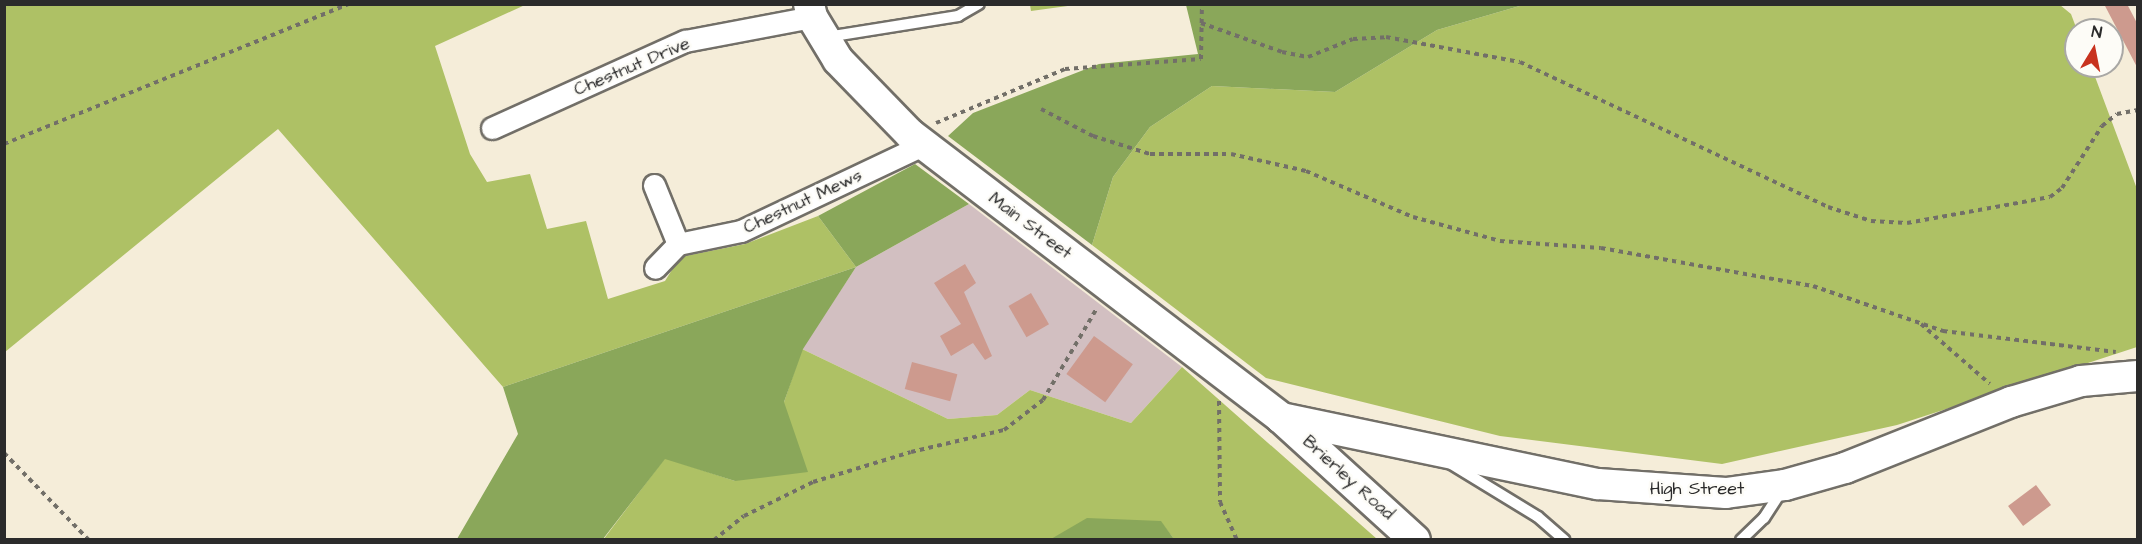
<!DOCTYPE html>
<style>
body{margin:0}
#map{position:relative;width:2142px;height:544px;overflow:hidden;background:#f5edd9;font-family:"Architects Daughter",sans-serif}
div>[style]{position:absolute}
.industrial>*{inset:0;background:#d2bfc1}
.green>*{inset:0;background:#aec165}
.forest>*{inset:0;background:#8aa75a}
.building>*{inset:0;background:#cd9a8e;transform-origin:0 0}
.path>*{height:4px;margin-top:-2px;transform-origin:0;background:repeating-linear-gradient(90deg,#726f68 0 4.5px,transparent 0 9px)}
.roads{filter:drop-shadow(2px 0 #726f68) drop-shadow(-2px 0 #726f68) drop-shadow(0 2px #726f68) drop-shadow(0 -2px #726f68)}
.lane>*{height:10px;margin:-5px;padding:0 5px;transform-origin:5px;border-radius:5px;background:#fff}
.street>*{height:21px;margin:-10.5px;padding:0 10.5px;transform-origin:10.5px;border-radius:10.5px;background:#fff}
.secondary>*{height:30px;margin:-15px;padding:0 15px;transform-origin:15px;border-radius:15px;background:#fff}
span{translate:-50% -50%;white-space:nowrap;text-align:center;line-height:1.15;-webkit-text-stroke:5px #fdfcf7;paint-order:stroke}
.street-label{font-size:18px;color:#2b2b2b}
.frame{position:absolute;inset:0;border:6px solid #2b2b2b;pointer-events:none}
.north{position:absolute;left:2064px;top:18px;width:60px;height:60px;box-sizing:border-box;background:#fdfcf7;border:2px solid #a9a8a5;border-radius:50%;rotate:10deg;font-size:16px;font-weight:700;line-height:24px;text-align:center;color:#2b2b2b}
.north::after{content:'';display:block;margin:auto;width:21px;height:27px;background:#c8321e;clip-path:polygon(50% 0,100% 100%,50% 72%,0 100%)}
</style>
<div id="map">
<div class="industrial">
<div style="clip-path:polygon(969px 204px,1182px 367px,1131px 423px,1030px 390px,997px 415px,948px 419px,802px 349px,856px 267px)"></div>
</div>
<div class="green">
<div style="clip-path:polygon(5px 5px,525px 5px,435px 46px,470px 154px,487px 182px,530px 174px,547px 229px,586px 221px,608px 299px,665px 281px,680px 257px,745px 244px,818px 216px,856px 267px,503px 387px,278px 129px,5px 352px)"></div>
<div style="clip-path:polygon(1030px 5px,1030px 4px,1075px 5px,1031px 11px)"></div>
<div style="clip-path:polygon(1523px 5px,2060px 5px,2071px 14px,2077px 30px,2076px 66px,2091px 66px,2137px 189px,2137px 347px,1897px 425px,1722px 464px,1500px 436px,1266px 378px,1092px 245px,1113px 177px,1150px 127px,1212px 86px,1335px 92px,1437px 30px)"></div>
<div style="clip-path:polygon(802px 349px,948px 419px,997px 415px,1030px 390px,1131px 423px,1182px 367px,1377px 539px,1174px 539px,1160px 521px,1051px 540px,603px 540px,665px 458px,735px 481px,784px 402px)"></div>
</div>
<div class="forest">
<div style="clip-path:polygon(1186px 5px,1186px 4px,1523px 5px,1437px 30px,1335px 92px,1212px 86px,1150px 127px,1113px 177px,1092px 245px,948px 136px,973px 113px,1099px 64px,1198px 54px)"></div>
<div style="clip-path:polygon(915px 164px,969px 204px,856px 267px,803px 349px,784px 402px,808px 472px,735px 481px,665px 459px,603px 539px,457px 539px,518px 434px,503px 387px,856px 267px,818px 216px)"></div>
<div style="clip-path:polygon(1087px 518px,1161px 521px,1174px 539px,1051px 539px)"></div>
</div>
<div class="building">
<div style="clip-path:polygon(2104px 4px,2127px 4px,2138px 25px,2138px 69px)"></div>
<div style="clip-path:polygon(965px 264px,976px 283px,964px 292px,992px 356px,985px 360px,973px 343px,951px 356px,940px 336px,961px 324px,934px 283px)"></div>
<div style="left:1031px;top:293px;width:36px;height:26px;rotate:60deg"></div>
<div style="left:1094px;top:336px;width:48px;height:47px;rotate:36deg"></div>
<div style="left:912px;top:362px;width:47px;height:28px;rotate:15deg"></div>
<div style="left:2036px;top:485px;width:25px;height:35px;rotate:53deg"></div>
</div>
<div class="path">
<div style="left:1201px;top:23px;width:86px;rotate:19.7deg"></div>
<div style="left:1282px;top:52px;width:26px;rotate:11deg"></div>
<div style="left:1308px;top:57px;width:48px;rotate:-21.8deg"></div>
<div style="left:1353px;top:39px;width:33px;rotate:-3deg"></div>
<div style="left:1386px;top:37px;width:136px;rotate:10.6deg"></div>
<div style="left:1520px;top:62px;width:340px;rotate:25.2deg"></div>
<div style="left:1828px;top:207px;width:45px;rotate:18deg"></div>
<div style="left:1871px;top:221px;width:36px;rotate:3deg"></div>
<div style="left:1907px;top:223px;width:145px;rotate:-10.3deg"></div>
<div style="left:2050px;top:197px;width:15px;rotate:-37deg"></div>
<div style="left:2062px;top:188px;width:74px;rotate:-57.2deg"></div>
<div style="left:2102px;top:126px;width:19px;rotate:-39deg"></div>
<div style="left:2117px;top:114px;width:21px;rotate:-11deg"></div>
<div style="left:1041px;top:109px;width:59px;rotate:27.4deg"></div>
<div style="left:1093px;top:136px;width:60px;rotate:17.5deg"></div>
<div style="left:1150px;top:154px;width:81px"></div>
<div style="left:1231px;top:154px;width:77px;rotate:12.8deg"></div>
<div style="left:1306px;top:171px;width:116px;rotate:23.3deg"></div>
<div style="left:1413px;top:217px;width:90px;rotate:15.4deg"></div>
<div style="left:1500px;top:241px;width:101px;rotate:4deg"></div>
<div style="left:1601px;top:248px;width:215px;rotate:10.2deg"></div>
<div style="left:1813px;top:286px;width:138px;rotate:19.1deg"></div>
<div style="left:1943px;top:331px;width:174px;rotate:6.9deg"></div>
<div style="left:936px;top:123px;width:140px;rotate:-22.7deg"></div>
<div style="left:1065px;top:69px;width:136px;rotate:-4.2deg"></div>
<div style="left:1201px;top:59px;width:55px;rotate:-89deg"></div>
<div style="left:4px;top:144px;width:371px;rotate:-22.1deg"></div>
<div style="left:1921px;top:324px;width:91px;rotate:41deg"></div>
<div style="left:1219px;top:401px;width:101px;rotate:89.4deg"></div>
<div style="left:1220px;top:502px;width:42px;rotate:65.9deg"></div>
<div style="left:4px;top:453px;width:122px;rotate:45.7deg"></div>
<div style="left:714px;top:540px;width:38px;rotate:-39deg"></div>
<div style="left:744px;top:516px;width:77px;rotate:-26.2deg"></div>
<div style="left:813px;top:482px;width:102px;rotate:-17deg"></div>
<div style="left:911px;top:452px;width:96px;rotate:-13.3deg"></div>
<div style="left:1004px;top:430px;width:49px;rotate:-37.6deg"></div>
<div style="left:1043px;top:400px;width:107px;rotate:-59.6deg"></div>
</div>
<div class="roads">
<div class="lane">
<div style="left:827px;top:37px;width:133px;rotate:-9.1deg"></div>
<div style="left:958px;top:16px;width:24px;rotate:-30deg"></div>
<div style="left:1448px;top:462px;width:105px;rotate:31.4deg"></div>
<div style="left:1538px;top:517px;width:35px;rotate:41deg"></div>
<div style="left:1741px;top:540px;width:32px;rotate:-44deg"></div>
<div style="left:1764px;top:518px;width:33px;rotate:-57deg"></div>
</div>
<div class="street">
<div style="left:492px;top:128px;width:212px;rotate:-24.3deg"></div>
<div style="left:685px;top:41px;width:129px;rotate:-10.7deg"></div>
<div style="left:654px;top:185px;width:64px;rotate:67.9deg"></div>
<div style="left:678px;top:244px;width:33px;rotate:134deg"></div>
<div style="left:678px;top:244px;width:64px;rotate:-11.7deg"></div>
<div style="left:741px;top:231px;width:201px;rotate:-25.3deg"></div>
</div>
<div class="secondary">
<div style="left:809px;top:4px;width:13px;rotate:77deg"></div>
<div style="left:812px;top:17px;width:50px;rotate:58.8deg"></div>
<div style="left:838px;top:60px;width:103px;rotate:45.8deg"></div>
<div style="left:910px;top:134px;width:467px;rotate:37.4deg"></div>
<div style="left:1281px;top:418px;width:181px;rotate:42.3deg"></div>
<div style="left:1281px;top:418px;width:324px;rotate:11.8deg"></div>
<div style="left:1598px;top:484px;width:128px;rotate:4deg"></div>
<div style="left:1726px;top:493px;width:60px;rotate:-7.7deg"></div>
<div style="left:1785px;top:485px;width:62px;rotate:-15.8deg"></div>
<div style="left:1845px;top:468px;width:179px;rotate:-21.7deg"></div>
<div style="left:2011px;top:402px;width:73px;rotate:-16.7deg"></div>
<div style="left:2081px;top:381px;width:57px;rotate:-5deg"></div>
</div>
</div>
<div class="street-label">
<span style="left:632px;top:67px;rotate:-23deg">Chestnut Drive</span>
<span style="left:803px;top:202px;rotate:-25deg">Chestnut Mews</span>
<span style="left:1030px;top:226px;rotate:37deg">Main Street</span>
<span style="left:1348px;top:478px;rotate:42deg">Brierley Road</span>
<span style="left:1697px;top:489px">High Street</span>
</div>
<div class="frame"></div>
<div class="north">N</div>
</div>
